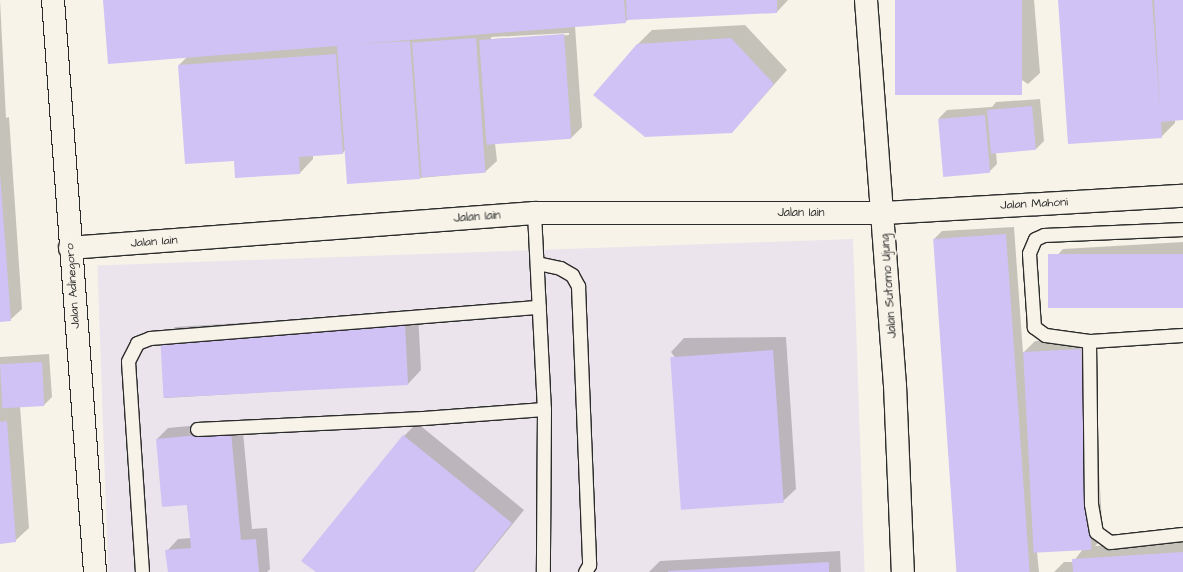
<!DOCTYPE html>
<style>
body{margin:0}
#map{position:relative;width:1183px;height:572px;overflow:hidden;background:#f7f3e8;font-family:"Architects Daughter",sans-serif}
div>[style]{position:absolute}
.built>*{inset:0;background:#ebe4ec;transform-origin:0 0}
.shadow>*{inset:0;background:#0003}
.building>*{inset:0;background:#d0c2f4;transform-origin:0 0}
.roads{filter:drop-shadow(1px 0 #2b2b2b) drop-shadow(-1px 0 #2b2b2b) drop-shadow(0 1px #2b2b2b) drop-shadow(0 -1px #2b2b2b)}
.lane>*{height:13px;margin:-6.5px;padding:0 6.5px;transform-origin:6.5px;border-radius:6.5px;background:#f7f3e8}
.street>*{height:22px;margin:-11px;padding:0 11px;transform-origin:11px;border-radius:11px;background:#f7f3e8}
.secondary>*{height:22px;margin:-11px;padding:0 11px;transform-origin:11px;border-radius:11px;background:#f7f3e8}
span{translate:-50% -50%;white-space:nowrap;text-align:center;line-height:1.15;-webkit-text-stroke:4px #f7f3e8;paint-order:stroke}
.street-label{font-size:12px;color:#2b2b2b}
</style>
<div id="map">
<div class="built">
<div style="left:853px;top:239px;width:333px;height:756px;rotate:88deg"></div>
</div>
<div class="shadow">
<div style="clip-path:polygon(0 0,6px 118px,9px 117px,22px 309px,10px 320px,0 321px)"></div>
<div style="clip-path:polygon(evenodd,104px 0,788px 0,777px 12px,629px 19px,625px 22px,575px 26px,582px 127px,571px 138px,495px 143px,497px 161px,485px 172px,420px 178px,345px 150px,343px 153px,313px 155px,313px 159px,300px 173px,236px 177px,235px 160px,186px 163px,179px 65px,187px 57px,104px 0,569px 33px,569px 35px,491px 39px,491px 37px,569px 33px)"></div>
<div style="clip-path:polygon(896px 0,1034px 0,1040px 73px,1028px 84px)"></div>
<div style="clip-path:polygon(1059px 0,1183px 0,1183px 119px,1175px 120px,1175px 123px,1161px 137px)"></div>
<div style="clip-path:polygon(745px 25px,787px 70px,732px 132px,638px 44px,652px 30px)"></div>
<div style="clip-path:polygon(1040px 99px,1044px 141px,1036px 149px,996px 153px,997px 164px,989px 172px,939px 118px,947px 110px,992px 107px,996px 102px)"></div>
<div style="clip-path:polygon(1014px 227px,1023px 353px,1035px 341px,1091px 338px,1103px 538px,1095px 546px,1183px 540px,1183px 572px,1054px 572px,1064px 562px,1073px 562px,1083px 549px,1037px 552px,1039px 572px,957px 572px,934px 239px,942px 231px)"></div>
<div style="clip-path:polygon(1183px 242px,1183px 307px,1050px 263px,1063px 249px)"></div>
<div style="clip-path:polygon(418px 312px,421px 370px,408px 384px,165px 398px,161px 340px,175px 327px)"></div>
<div style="clip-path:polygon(786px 337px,796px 489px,782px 502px,671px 352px,684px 338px)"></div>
<div style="clip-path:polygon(49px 354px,52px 397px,44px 405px,20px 406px,29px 528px,15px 541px,0 543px,0 357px)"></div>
<div style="clip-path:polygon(242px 421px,252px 529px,267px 528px,270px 569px,267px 572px,169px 572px,167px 551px,178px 539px,191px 538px,187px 504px,163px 506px,157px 439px,168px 428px)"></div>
<div style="clip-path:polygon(417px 423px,524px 510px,474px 572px,317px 572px,404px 436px)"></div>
<div style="clip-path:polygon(840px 551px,841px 572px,649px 572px,660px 561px)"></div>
</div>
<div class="building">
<div style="clip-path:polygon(103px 0,624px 0,626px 23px,358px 44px,410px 41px,420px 179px,347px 184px,337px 46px,108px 64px)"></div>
<div style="clip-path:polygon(626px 0,777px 0,777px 13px,627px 20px)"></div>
<div style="left:895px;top:0;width:127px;height:95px"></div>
<div style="clip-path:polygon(1058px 0,1152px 0,1160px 110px,1154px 0,1183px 0,1183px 120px,1161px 122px,1162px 138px,1068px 144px)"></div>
<div style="left:564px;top:34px;width:105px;height:85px;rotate:86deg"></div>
<div style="left:476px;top:38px;width:135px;height:64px;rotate:86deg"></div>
<div style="clip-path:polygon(731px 38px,774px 84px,732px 133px,645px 137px,593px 95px,637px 44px)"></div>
<div style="clip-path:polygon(336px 54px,343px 154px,299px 157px,300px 174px,235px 178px,234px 161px,185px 164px,178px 65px)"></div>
<div style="left:1032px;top:106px;width:44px;height:45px;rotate:85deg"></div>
<div style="left:985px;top:115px;width:58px;height:47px;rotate:85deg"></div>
<div style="clip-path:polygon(0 173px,11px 321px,0 322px)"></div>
<div style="left:1006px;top:234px;width:339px;height:73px;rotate:86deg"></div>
<div style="left:1183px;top:254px;width:54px;height:135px;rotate:90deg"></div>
<div style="left:405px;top:325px;width:60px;height:245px;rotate:87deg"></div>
<div style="left:1081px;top:349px;width:201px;height:58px;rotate:87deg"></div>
<div style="left:773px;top:350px;width:153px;height:103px;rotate:86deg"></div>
<div style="left:42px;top:362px;width:44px;height:42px;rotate:87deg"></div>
<div style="clip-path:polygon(7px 421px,16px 542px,0 544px,0 422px)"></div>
<div style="clip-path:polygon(231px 432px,241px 540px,256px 539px,259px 572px,168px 572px,165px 550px,191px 548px,187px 505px,162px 507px,156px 439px)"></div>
<div style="clip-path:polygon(403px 435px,512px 523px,473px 572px,316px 572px,301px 561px)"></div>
<div style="clip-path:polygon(1183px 552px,1183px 572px,1073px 572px,1072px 559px)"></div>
<div style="clip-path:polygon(829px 562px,829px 572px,668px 572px,668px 571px)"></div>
</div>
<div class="roads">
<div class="lane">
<div style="left:534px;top:213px;width:196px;rotate:87.1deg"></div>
<div style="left:544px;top:409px;width:163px;rotate:90.4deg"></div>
<div style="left:537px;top:263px;width:24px;rotate:12deg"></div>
<div style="left:560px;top:268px;width:14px;rotate:30deg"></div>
<div style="left:572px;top:275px;width:13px;rotate:61deg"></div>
<div style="left:578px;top:286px;width:279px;rotate:87.7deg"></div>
<div style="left:589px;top:565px;width:8px;rotate:120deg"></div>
<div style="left:1183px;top:335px;width:94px;rotate:176.3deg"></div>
<div style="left:1089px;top:341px;width:163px;rotate:89.3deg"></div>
<div style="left:1091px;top:504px;width:28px;rotate:80deg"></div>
<div style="left:1096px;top:532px;width:17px;rotate:36deg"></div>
<div style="left:1110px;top:542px;width:73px;rotate:-6.3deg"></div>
<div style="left:1089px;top:341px;width:44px;rotate:-172.2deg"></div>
<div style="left:1045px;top:335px;width:14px;rotate:-144deg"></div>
<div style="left:1034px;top:327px;width:74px;rotate:-93.9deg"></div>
<div style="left:1029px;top:253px;width:15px;rotate:-67deg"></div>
<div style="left:1035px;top:239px;width:10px;rotate:-24deg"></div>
<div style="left:1044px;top:235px;width:139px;rotate:-2.5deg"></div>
<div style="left:197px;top:429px;width:226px;rotate:-2.8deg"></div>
<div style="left:423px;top:418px;width:121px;rotate:-4.3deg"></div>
<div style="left:142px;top:572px;width:211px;rotate:-93.8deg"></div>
<div style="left:128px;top:361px;width:20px;rotate:-63deg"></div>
<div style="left:137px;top:343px;width:14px;rotate:-21deg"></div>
<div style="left:150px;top:338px;width:390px;rotate:-4.6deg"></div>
</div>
<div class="street">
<div style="left:53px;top:0;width:574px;rotate:85.8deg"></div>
<div style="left:70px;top:248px;width:465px;rotate:-4.3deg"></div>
<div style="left:534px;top:213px;width:350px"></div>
<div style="left:884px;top:213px;width:299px;rotate:-3.3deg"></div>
</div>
<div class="secondary">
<div style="left:866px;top:0;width:386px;rotate:85.7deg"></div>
<div style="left:895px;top:385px;width:187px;rotate:87.6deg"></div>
</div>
</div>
<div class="street-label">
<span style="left:1034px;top:204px;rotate:-3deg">Jalan Mahoni</span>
<span style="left:801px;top:213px">Jalan Iain</span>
<span style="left:477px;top:217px;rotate:-4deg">Jalan Iain</span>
<span style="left:154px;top:242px;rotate:-4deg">Jalan Iain</span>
<span style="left:73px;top:286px;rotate:-94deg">Jalan Adinegoro</span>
<span style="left:889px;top:286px;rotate:-94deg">Jalan Sutomo Ujung</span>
</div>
</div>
